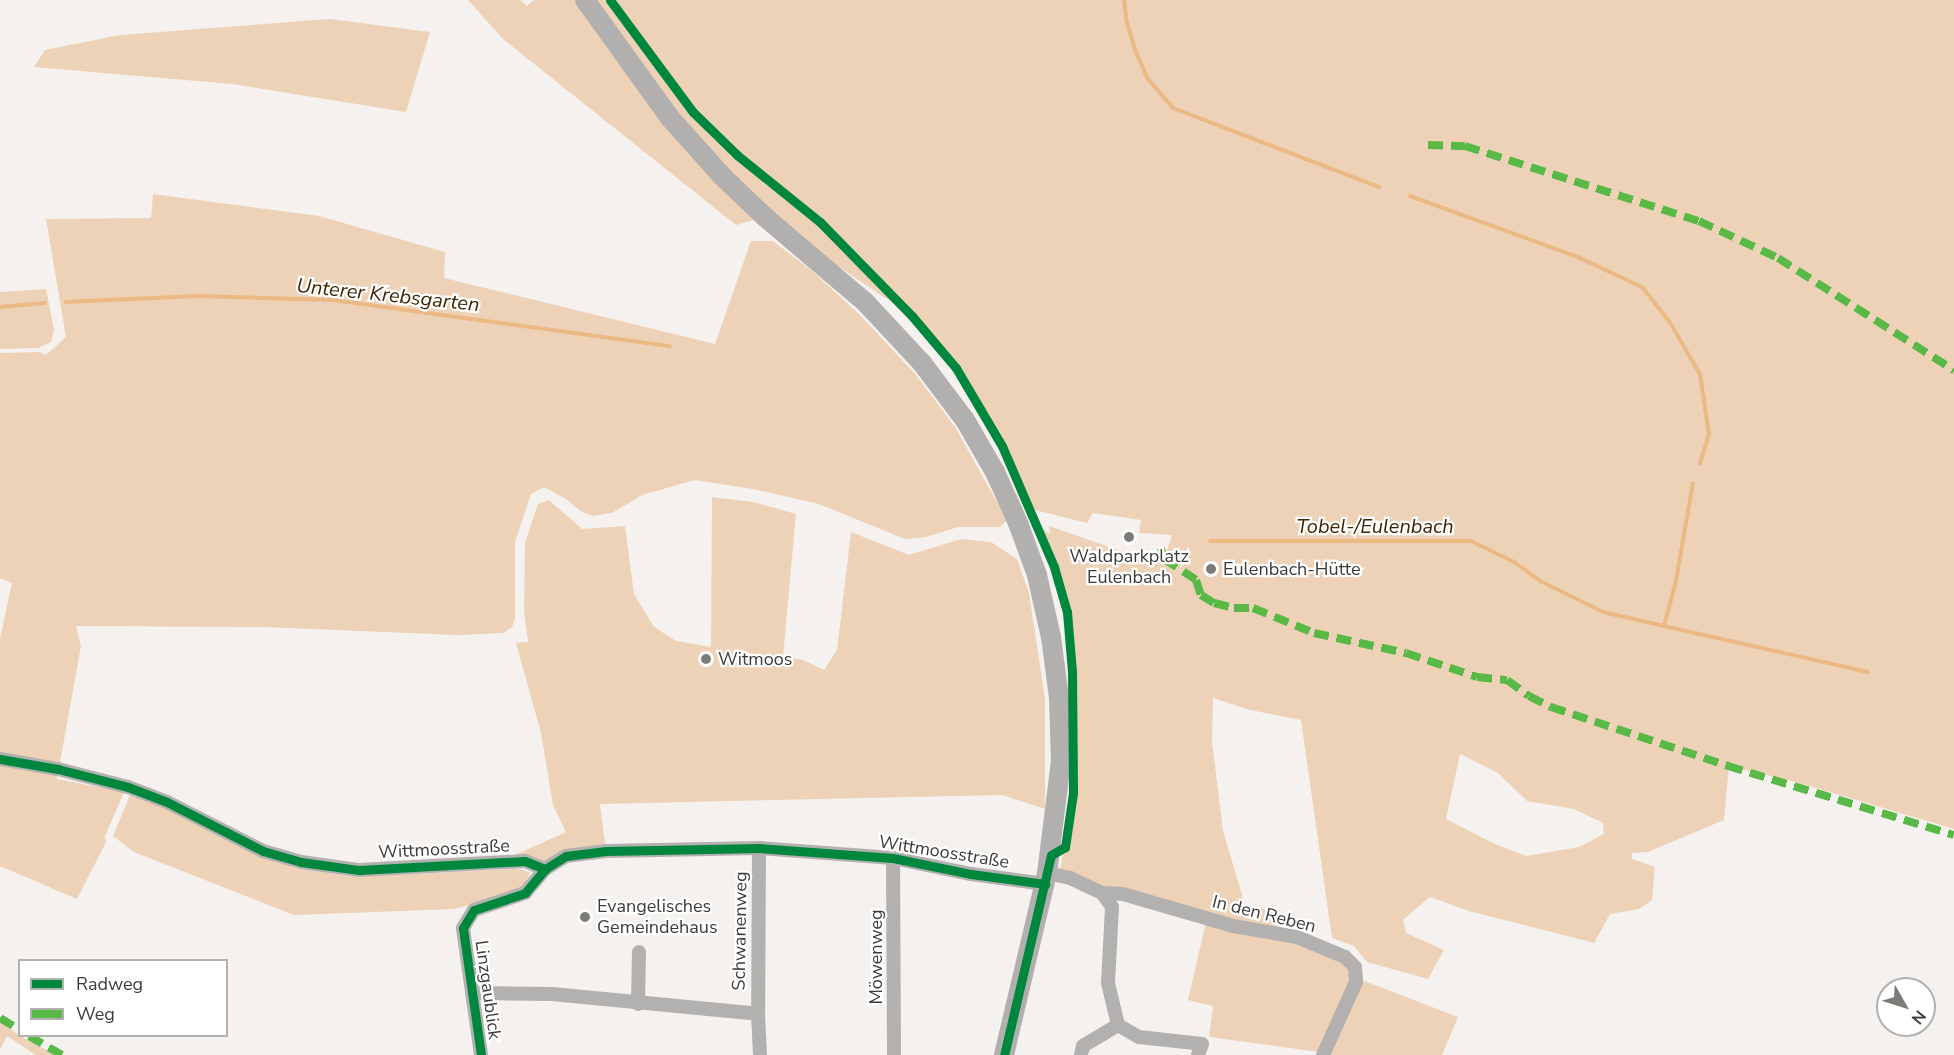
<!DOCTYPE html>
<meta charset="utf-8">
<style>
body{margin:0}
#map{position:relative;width:1954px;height:1055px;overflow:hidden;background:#f4f1ee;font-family:"Nunito Sans",sans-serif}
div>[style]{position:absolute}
.green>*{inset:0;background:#eed2b7}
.stream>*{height:4px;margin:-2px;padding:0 2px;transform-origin:2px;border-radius:2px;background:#ebb984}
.street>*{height:14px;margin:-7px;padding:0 7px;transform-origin:7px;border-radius:7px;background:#b3b1b0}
.secondary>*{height:20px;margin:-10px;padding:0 10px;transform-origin:10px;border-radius:10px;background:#b2b0af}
.quiet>*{height:8px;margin-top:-4px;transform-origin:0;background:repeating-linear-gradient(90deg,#58b947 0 15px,transparent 0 23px)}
.cycleway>*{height:9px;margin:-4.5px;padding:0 4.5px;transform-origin:4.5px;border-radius:4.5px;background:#00873e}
.dots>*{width:16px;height:16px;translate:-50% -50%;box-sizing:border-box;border:3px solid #fff;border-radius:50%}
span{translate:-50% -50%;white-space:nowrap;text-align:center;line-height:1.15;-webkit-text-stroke:4.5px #fff;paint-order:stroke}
.poi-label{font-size:18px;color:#3d3b39}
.left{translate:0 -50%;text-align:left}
.street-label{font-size:18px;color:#3d3b39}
.water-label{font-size:20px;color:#3f2403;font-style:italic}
.legend{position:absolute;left:18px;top:959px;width:210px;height:78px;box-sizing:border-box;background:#fff;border:2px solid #b1b1b0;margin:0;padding:8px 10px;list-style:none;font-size:18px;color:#3d3b39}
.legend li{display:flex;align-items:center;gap:12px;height:30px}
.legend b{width:30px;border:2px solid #b1b1b0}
.north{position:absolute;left:1876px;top:977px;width:60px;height:60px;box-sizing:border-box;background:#fff;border:2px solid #b1b1b0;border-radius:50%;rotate:129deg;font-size:16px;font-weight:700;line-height:24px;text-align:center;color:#3d3b39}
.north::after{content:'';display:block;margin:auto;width:21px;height:27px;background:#7d7b78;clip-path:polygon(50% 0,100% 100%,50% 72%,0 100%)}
</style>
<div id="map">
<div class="green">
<div style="clip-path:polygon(evenodd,468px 0,520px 0,527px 6px,534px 0,1954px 0,1954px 829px,1796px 782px,1729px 766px,1724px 820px,1648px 852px,1632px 853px,1632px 859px,1655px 867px,1652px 900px,1639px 909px,1610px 914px,1594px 943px,1469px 911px,1430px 897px,1403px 920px,1406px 933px,1444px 950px,1428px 979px,1367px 962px,1354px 946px,1332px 938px,1301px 720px,1250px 710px,1213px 698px,1212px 741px,1223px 831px,1246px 908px,1264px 909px,1278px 915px,1279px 934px,1059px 876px,1073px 793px,1072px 672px,1067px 612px,1039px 526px,1050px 534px,1049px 526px,1141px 558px,1164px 559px,1172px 535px,1139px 533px,1141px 520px,1093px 513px,1087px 523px,1031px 509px,982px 409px,956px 368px,912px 316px,765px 217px,736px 225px,503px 39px,468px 0,1460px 754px,1498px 773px,1527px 801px,1574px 809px,1603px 823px,1604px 834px,1579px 847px,1526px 856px,1495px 844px,1446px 819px,1460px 754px)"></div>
<div style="clip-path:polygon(330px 19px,430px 32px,406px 112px,232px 84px,34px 67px,45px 50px,120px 35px)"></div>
<div style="clip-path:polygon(153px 194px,319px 216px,445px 252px,444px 278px,715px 344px,751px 241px,773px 241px,812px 271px,858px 313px,916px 375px,955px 427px,1007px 520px,1000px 527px,958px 527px,926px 537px,905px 539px,819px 504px,753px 489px,695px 480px,642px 495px,612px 513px,593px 516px,582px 512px,566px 499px,544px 487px,531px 494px,515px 542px,515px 619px,512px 627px,504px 633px,457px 635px,263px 627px,76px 626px,81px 646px,57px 779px,124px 792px,105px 836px,106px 842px,77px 899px,0 866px,0 639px,12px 583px,0 578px,0 353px,39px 352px,46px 355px,66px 337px,46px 219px,151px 218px)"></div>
<div style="clip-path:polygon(46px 289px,54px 330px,51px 342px,38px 348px,0 349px,0 292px)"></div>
<div style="clip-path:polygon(712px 497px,753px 502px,796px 514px,783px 657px,803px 660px,824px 670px,837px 650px,851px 532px,909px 555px,961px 539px,991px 542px,1017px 559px,1029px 593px,1045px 699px,1045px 809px,1002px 795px,600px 804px,606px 851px,544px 865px,535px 858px,515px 855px,566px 832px,553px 805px,541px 733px,516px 643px,528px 642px,524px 611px,525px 543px,538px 504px,549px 500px,582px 529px,625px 526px,634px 594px,654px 627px,676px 641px,711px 647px)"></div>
<div style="clip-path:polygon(130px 795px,163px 806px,261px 856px,299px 869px,358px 877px,516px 869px,530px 872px,523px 889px,455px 909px,294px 915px,134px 852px,113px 836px)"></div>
<div style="clip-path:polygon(1206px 922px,1301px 943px,1347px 966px,1352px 977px,1319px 1052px,1209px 1037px,1213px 1006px,1188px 1000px)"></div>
<div style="clip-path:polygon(1359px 979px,1458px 1017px,1442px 1055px,1327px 1055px)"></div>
<div style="clip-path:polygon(0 1022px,20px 1036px,56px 1055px,36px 1055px,7px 1036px,0 1050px)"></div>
</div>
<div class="stream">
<div style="left:1124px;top:0;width:23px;rotate:83deg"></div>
<div style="left:1127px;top:23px;width:28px;rotate:73deg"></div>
<div style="left:1135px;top:50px;width:32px;rotate:66deg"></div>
<div style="left:1148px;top:79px;width:38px;rotate:49deg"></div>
<div style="left:1173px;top:108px;width:221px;rotate:21deg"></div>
<div style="left:1410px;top:196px;width:181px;rotate:20deg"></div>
<div style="left:1580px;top:258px;width:68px;rotate:25.1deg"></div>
<div style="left:1642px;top:287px;width:43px;rotate:51.5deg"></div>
<div style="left:1669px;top:321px;width:61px;rotate:59.7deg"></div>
<div style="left:1700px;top:374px;width:61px;rotate:81.5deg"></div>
<div style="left:1709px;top:434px;width:31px;rotate:107deg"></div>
<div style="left:66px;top:302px;width:132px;rotate:-2.6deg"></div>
<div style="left:198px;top:296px;width:135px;rotate:1.7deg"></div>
<div style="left:333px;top:300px;width:340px;rotate:7.8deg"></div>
<div style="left:0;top:307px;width:45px;rotate:-5.1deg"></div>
<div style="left:1210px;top:541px;width:261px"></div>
<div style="left:1471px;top:541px;width:48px;rotate:26deg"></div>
<div style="left:1514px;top:562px;width:34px;rotate:36deg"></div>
<div style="left:1542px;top:582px;width:68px;rotate:26.2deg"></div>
<div style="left:1603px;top:612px;width:63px;rotate:12.9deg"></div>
<div style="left:1664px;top:626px;width:47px;rotate:-75.1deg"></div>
<div style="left:1676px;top:581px;width:99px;rotate:-80.2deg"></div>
<div style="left:1664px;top:626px;width:209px;rotate:12.7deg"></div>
</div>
<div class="street">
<div style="left:0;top:759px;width:59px;rotate:9.8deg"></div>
<div style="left:58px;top:769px;width:72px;rotate:14.4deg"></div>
<div style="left:128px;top:787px;width:42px;rotate:21deg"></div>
<div style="left:167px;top:802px;width:108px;rotate:27deg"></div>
<div style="left:263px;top:851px;width:40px;rotate:16deg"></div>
<div style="left:301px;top:862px;width:59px;rotate:7.9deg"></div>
<div style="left:359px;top:870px;width:166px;rotate:-3.1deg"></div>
<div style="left:525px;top:861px;width:22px;rotate:22deg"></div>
<div style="left:759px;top:848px;width:166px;rotate:90.3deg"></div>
<div style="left:758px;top:1014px;width:41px;rotate:87.2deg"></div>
<div style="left:893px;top:858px;width:197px;rotate:89.7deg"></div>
<div style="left:1047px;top:873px;width:24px;rotate:12deg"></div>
<div style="left:1070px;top:878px;width:35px;rotate:25deg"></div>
<div style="left:1102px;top:893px;width:17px;rotate:54deg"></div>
<div style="left:1112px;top:907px;width:76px;rotate:93deg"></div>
<div style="left:1108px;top:983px;width:43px;rotate:76.6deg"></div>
<div style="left:1118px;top:1025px;width:41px;rotate:149deg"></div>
<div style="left:1083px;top:1046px;width:9px;rotate:103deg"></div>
<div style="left:1103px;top:893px;width:20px;rotate:3deg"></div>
<div style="left:1123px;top:894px;width:115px;rotate:16.2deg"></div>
<div style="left:1233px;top:926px;width:65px;rotate:9.8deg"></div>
<div style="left:1297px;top:937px;width:52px;rotate:22.6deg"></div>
<div style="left:1345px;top:957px;width:14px;rotate:45deg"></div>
<div style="left:1355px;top:967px;width:15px;rotate:86deg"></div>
<div style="left:1356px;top:982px;width:80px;rotate:114.3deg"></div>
<div style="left:472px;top:993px;width:80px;rotate:0.7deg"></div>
<div style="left:552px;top:994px;width:207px;rotate:5.5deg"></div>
<div style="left:638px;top:1004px;width:52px;rotate:-88.9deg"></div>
<div style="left:1118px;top:1025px;width:24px;rotate:30deg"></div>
<div style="left:1139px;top:1037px;width:63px;rotate:6.3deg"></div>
<div style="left:1202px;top:1044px;width:12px;rotate:110deg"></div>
<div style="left:481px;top:1055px;width:128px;rotate:-98.1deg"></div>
<div style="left:463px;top:928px;width:21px;rotate:-59deg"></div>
<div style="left:474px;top:910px;width:54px;rotate:-18.4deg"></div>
<div style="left:525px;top:893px;width:31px;rotate:-50deg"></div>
<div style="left:545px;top:869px;width:25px;rotate:-32deg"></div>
<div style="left:566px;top:856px;width:40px;rotate:-7.1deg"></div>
<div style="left:606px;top:851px;width:153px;rotate:-1.1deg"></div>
<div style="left:759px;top:848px;width:134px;rotate:4.3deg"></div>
<div style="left:893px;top:858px;width:80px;rotate:11.6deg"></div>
<div style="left:971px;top:874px;width:75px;rotate:7.7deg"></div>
</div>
<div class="secondary">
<div style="left:585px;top:0;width:145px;rotate:54.2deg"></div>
<div style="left:670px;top:118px;width:79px;rotate:48.1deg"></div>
<div style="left:723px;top:177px;width:58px;rotate:43.6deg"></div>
<div style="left:765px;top:217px;width:133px;rotate:40.4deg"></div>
<div style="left:866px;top:303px;width:82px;rotate:47deg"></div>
<div style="left:922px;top:363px;width:71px;rotate:53deg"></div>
<div style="left:965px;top:420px;width:60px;rotate:60deg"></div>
<div style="left:995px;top:472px;width:56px;rotate:65.7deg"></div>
<div style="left:1018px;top:523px;width:55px;rotate:69.9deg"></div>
<div style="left:1037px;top:575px;width:64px;rotate:77.3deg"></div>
<div style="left:1051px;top:637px;width:62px;rotate:82.5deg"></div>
<div style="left:1059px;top:698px;width:63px;rotate:88.2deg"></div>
<div style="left:1061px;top:761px;width:113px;rotate:97.1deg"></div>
<div style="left:1047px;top:873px;width:187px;rotate:103.3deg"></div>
</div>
<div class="quiet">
<div style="left:1428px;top:145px;width:37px;rotate:2deg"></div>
<div style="left:1465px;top:146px;width:246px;rotate:17.8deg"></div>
<div style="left:1699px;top:221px;width:87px;rotate:25.1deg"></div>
<div style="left:1778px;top:258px;width:209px;rotate:32.5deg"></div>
<div style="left:1161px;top:548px;width:11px;rotate:75deg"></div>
<div style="left:1164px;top:559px;width:38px;rotate:33deg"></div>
<div style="left:1196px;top:580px;width:16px;rotate:72deg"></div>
<div style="left:1201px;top:595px;width:15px;rotate:32deg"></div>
<div style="left:1214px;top:603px;width:21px;rotate:14deg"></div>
<div style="left:1234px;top:608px;width:19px"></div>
<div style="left:1253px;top:608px;width:66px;rotate:22.3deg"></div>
<div style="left:1314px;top:633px;width:94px;rotate:12.3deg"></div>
<div style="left:1406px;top:653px;width:75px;rotate:18.7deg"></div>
<div style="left:1477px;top:677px;width:30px;rotate:6deg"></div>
<div style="left:1507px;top:680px;width:27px;rotate:36deg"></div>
<div style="left:1529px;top:696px;width:25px;rotate:27deg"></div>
<div style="left:1551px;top:707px;width:187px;rotate:18.4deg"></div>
<div style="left:1728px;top:766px;width:236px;rotate:17deg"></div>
<div style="left:0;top:1018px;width:23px;rotate:31deg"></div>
<div style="left:29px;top:1036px;width:38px;rotate:30deg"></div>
</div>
<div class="cycleway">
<div style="left:610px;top:0;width:139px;rotate:53.5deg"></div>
<div style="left:693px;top:112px;width:62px;rotate:44.3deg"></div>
<div style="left:737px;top:155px;width:107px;rotate:38.9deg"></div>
<div style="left:820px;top:222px;width:132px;rotate:45.6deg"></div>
<div style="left:912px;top:316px;width:68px;rotate:49.8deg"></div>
<div style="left:956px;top:368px;width:91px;rotate:59.5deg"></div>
<div style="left:1002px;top:446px;width:132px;rotate:66.7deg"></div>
<div style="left:1054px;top:567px;width:47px;rotate:73.9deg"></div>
<div style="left:1067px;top:612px;width:60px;rotate:85.2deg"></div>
<div style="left:1072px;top:672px;width:121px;rotate:89.5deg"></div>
<div style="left:1073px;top:793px;width:55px;rotate:98.4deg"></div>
<div style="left:1065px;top:847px;width:16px;rotate:150deg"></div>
<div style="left:1051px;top:855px;width:205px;rotate:103.2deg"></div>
<div style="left:0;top:759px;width:59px;rotate:9.8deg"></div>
<div style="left:58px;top:769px;width:72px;rotate:14.4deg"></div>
<div style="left:128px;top:787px;width:42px;rotate:21deg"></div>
<div style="left:167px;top:802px;width:108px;rotate:27deg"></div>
<div style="left:263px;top:851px;width:40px;rotate:16deg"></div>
<div style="left:301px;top:862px;width:59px;rotate:7.9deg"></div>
<div style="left:359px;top:870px;width:166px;rotate:-3.1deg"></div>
<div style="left:525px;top:861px;width:22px;rotate:22deg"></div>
<div style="left:481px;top:1055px;width:128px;rotate:-98.1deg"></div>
<div style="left:463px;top:928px;width:21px;rotate:-59deg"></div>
<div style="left:474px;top:910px;width:54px;rotate:-18.4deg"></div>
<div style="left:525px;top:893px;width:31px;rotate:-50deg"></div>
<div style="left:545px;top:869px;width:25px;rotate:-32deg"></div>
<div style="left:566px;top:856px;width:40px;rotate:-7.1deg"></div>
<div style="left:606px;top:851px;width:153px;rotate:-1.1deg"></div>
<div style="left:759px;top:848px;width:134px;rotate:4.3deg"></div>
<div style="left:893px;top:858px;width:80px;rotate:11.6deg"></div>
<div style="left:971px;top:874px;width:75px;rotate:7.7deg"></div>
</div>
<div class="dots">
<div style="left:1129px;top:537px;background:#7d7b78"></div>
<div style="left:1211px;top:569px;background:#7d7b78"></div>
<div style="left:706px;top:659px;background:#7d7b78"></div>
<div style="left:585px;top:917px;background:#7d7b78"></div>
</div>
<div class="poi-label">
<span style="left:1129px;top:567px">Waldparkplatz<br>Eulenbach</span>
<span class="left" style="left:1223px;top:569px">Eulenbach-Hütte</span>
<span class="left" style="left:718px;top:659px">Witmoos</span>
<span class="left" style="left:597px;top:917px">Evangelisches<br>Gemeindehaus</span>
</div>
<div class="street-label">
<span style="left:444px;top:849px;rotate:-3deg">Wittmoosstraße</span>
<span style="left:944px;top:852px;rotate:9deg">Wittmoosstraße</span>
<span style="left:1264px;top:914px;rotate:14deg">In den Reben</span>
<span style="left:740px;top:931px;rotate:-89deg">Schwanenweg</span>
<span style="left:876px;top:957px;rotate:-90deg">Möwenweg</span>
<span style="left:488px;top:990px;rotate:82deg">Linzgaublick</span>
</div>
<div class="water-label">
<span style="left:388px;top:295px;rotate:6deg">Unterer Krebsgarten</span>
<span style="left:1375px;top:526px">Tobel-/Eulenbach</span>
</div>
<ul class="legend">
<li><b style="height:8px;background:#00873e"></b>Radweg</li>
<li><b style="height:8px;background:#58b947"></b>Weg</li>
</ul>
<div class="north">N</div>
</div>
